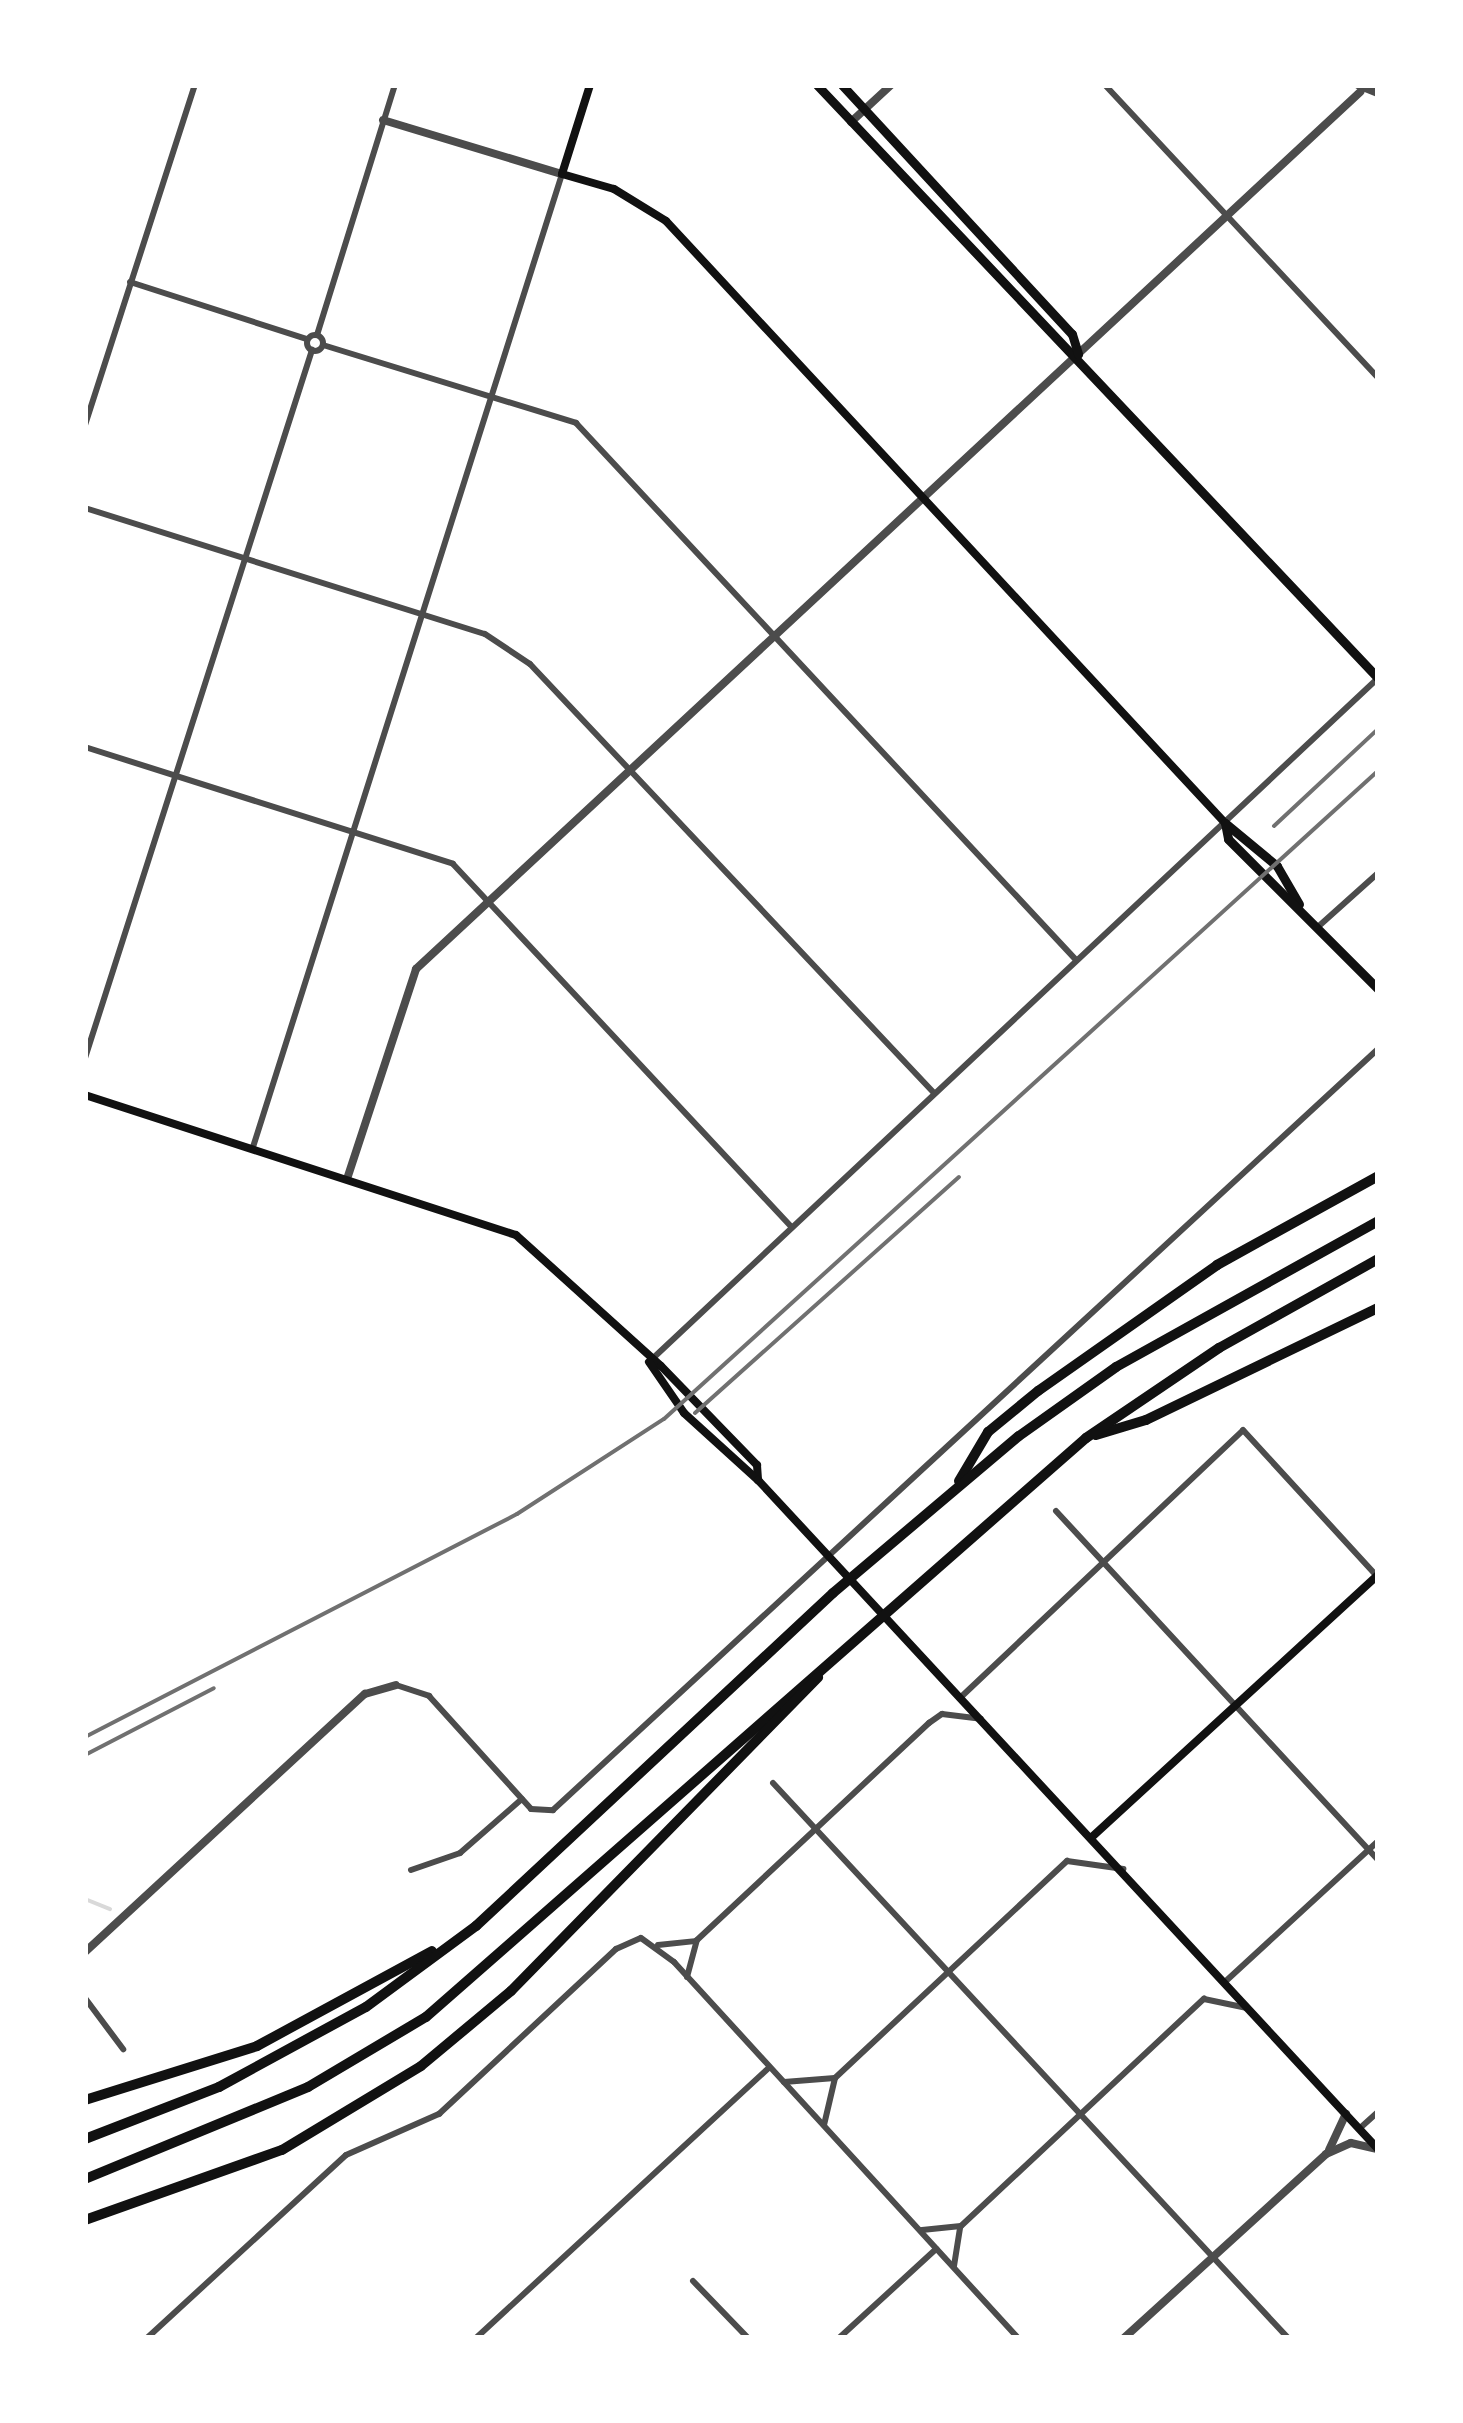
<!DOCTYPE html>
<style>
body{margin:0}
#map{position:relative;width:1463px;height:2423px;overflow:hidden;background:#fff;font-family:"PT Sans Narrow",sans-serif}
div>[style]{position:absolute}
.stream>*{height:4px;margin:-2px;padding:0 2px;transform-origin:2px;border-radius:2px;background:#d9d9d9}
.minor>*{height:6px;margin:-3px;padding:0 3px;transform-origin:3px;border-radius:3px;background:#4c4c4c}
.minor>.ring{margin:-3px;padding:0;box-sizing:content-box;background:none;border:6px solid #4c4c4c;border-radius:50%}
.tertiary>*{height:8px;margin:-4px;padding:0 4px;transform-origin:4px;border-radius:4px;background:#4c4c4c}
.secondary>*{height:8px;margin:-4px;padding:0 4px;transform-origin:4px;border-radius:4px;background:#111}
.primary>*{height:9px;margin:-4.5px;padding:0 4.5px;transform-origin:4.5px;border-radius:4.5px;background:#111}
.motorway>*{height:10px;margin:-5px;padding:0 5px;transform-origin:5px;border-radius:5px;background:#111}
.rail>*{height:4px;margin:-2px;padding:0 2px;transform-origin:2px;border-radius:2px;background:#707070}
span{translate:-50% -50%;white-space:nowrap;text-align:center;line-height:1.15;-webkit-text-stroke:10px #fff;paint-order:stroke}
.frame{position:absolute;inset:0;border:88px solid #fff;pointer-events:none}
</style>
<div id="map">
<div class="stream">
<div style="left:85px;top:1899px;width:27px;rotate:22deg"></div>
</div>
<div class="minor">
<div style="left:1105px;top:85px;width:400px;rotate:47deg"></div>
<div style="left:130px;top:282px;width:186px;rotate:17.9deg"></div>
<div class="ring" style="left:307px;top:335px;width:10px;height:10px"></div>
<div style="left:317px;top:335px;width:262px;rotate:-72.7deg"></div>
<div style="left:323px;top:345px;width:265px;rotate:17.1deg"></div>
<div style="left:576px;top:423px;width:734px;rotate:47.04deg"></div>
<div style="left:85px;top:425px;width:357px;rotate:-72.1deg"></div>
<div style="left:85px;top:508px;width:419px;rotate:17.5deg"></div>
<div style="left:485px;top:634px;width:54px;rotate:33.7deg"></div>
<div style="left:530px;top:664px;width:589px;rotate:46.72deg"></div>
<div style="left:85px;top:747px;width:386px;rotate:17.6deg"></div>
<div style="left:453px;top:864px;width:496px;rotate:47deg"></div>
<div style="left:1320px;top:925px;width:78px;rotate:-41.9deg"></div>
<div style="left:85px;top:1058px;width:744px;rotate:-72.22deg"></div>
<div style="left:253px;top:1147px;width:1021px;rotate:-72.38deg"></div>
<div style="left:650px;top:1361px;width:998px;rotate:-43.17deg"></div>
<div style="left:1056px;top:1511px;width:475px;rotate:47.3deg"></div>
<div style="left:396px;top:1685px;width:35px;rotate:18deg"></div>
<div style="left:429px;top:1696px;width:152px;rotate:47.9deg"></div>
<div style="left:531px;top:1809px;width:22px;rotate:3deg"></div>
<div style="left:553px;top:1810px;width:1122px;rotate:-42.69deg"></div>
<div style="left:961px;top:1697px;width:388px;rotate:-43.4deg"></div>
<div style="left:1243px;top:1430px;width:198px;rotate:47.5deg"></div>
<div style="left:773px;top:1783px;width:757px;rotate:47.14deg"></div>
<div style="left:411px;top:1870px;width:52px;rotate:-19.1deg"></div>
<div style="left:460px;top:1853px;width:82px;rotate:-41.1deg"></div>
<div style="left:658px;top:1945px;width:37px;rotate:-6deg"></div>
<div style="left:687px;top:1977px;width:38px;rotate:-75deg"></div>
<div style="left:697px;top:1940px;width:318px;rotate:-43.1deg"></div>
<div style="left:929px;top:1723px;width:16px;rotate:-35deg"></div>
<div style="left:942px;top:1714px;width:39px;rotate:7deg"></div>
<div style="left:1227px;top:1980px;width:205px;rotate:-42.6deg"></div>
<div style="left:85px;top:1998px;width:64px;rotate:53.3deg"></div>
<div style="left:784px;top:2082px;width:51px;rotate:-4.5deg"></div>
<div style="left:824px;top:2125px;width:48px;rotate:-76.8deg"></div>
<div style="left:835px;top:2078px;width:318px;rotate:-43.1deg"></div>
<div style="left:1067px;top:1861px;width:57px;rotate:8.1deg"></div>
<div style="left:1359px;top:2129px;width:25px;rotate:-42deg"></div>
<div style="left:922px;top:2230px;width:39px;rotate:-6deg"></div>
<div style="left:961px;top:2226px;width:333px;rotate:-43.1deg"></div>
<div style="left:1204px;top:1999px;width:44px;rotate:11.8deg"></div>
<div style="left:954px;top:2266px;width:39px;rotate:-81deg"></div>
<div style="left:693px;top:2281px;width:79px;rotate:46deg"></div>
<div style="left:147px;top:2338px;width:270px;rotate:-42.6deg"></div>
<div style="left:346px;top:2155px;width:102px;rotate:-23.8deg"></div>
<div style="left:439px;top:2114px;width:242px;rotate:-43deg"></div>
<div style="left:616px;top:1949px;width:27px;rotate:-24deg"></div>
<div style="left:641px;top:1938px;width:41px;rotate:36deg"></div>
<div style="left:674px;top:1962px;width:510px;rotate:47.54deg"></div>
<div style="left:476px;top:2338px;width:398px;rotate:-42.7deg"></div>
<div style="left:839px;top:2338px;width:132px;rotate:-42.5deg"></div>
</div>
<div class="tertiary">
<div style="left:1358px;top:85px;width:22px;rotate:22deg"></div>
<div style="left:383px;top:120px;width:187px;rotate:16.8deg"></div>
<div style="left:851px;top:122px;width:54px;rotate:-42.8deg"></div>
<div style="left:348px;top:1176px;width:218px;rotate:-71.8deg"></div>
<div style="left:416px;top:969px;width:1289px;rotate:-42.89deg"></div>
<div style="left:85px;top:1952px;width:381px;rotate:-42.7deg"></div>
<div style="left:365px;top:1694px;width:32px;rotate:-16deg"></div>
<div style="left:1329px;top:2150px;width:40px;rotate:-65deg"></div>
<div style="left:1124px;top:2338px;width:273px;rotate:-42.3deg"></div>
<div style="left:1326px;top:2154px;width:27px;rotate:-24deg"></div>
<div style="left:1351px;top:2143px;width:28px;rotate:13deg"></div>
</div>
<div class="secondary">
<div style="left:590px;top:85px;width:93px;rotate:107.5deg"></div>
<div style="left:562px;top:174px;width:54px;rotate:16.1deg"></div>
<div style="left:614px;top:189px;width:61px;rotate:31.6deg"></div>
<div style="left:666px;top:221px;width:822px;rotate:47.12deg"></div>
<div style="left:85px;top:1095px;width:453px;rotate:18deg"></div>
<div style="left:516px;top:1235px;width:195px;rotate:42.1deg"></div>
<div style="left:661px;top:1366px;width:138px;rotate:45.9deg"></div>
<div style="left:757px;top:1465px;width:15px;rotate:86deg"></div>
<div style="left:649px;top:1362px;width:62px;rotate:55.5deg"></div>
<div style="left:684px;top:1413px;width:100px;rotate:42.2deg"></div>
<div style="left:758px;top:1480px;width:912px;rotate:47.18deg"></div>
<div style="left:1093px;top:1836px;width:386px;rotate:-42.5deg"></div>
</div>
<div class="primary">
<div style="left:817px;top:85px;width:816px;rotate:46.59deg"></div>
<div style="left:842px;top:85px;width:339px;rotate:47.3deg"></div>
<div style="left:1072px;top:334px;width:21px;rotate:73deg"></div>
<div style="left:1299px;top:904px;width:44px;rotate:-120.1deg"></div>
<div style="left:1277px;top:866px;width:67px;rotate:-140.4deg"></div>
<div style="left:1225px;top:823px;width:16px;rotate:79deg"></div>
<div style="left:1228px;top:839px;width:212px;rotate:45deg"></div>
</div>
<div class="motorway">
<div style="left:1096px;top:1435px;width:52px;rotate:-16.7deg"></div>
<div style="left:1146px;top:1420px;width:258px;rotate:-25.8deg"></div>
<div style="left:959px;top:1481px;width:57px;rotate:-59.4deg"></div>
<div style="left:988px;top:1432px;width:65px;rotate:-39.4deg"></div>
<div style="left:1038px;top:1391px;width:219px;rotate:-35.1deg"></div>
<div style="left:1217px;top:1265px;width:184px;rotate:-28.9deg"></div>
<div style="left:85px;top:2100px;width:180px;rotate:-17.4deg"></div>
<div style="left:257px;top:2046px;width:199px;rotate:-28.5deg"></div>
<div style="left:85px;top:2139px;width:144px;rotate:-21.2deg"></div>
<div style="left:219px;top:2087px;width:167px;rotate:-28.6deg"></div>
<div style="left:366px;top:2007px;width:137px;rotate:-36.4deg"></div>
<div style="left:476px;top:1926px;width:488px;rotate:-43deg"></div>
<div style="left:833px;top:1593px;width:243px;rotate:-40.2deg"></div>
<div style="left:1019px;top:1436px;width:119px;rotate:-35.4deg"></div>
<div style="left:1116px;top:1367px;width:300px;rotate:-29.1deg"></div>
<div style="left:85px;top:2179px;width:241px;rotate:-22.4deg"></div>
<div style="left:308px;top:2087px;width:137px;rotate:-30.7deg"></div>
<div style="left:426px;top:2017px;width:878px;rotate:-41.26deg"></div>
<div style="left:1086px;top:1438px;width:161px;rotate:-34.1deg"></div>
<div style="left:1219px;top:1348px;width:182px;rotate:-29.2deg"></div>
<div style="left:85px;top:2220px;width:209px;rotate:-19.6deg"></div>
<div style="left:282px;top:2150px;width:162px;rotate:-31.1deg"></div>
<div style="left:421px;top:2066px;width:117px;rotate:-39.8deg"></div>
<div style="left:511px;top:1991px;width:439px;rotate:-45.6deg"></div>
</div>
<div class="rail">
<div style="left:1274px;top:826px;width:142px;rotate:-43deg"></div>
<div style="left:695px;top:1413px;width:354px;rotate:-41.8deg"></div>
<div style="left:85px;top:1737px;width:486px;rotate:-27.3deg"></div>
<div style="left:517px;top:1514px;width:175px;rotate:-32.9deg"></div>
<div style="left:664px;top:1419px;width:964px;rotate:-42.23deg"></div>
<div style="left:85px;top:1755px;width:145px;rotate:-27.4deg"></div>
</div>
<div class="frame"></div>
</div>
